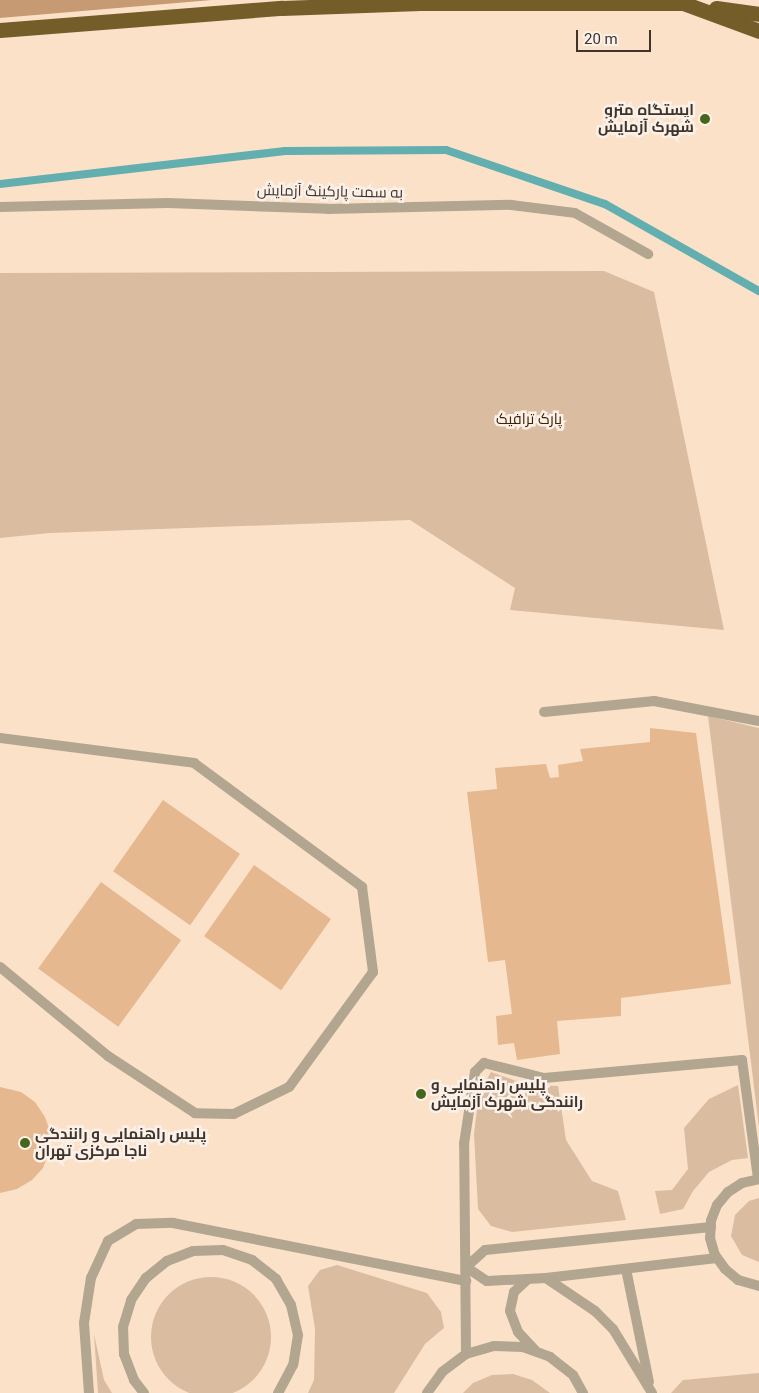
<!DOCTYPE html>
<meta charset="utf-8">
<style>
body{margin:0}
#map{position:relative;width:759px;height:1393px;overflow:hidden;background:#fce1c9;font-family:Roboto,Cairo,sans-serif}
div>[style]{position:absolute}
.green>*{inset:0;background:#dabca1}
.round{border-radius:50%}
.forest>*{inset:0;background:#c69b73}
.stream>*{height:8px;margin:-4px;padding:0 4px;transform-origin:4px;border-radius:4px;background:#63aeaf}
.building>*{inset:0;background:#e5b88f;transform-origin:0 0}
.lane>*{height:10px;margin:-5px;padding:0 5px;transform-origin:5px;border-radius:5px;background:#b2a690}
.highway>*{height:15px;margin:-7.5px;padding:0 7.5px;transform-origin:7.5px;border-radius:7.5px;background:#755d2a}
.dots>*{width:14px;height:14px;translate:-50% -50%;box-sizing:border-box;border:2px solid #fcf1e8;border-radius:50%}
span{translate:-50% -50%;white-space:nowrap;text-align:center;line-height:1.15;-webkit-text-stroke:5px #fcf1e8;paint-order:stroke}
.poi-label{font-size:15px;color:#3f342b;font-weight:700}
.right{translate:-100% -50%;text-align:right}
.left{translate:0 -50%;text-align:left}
.street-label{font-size:15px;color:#3f342b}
.park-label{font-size:15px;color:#3f2201}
.scale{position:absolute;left:576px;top:30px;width:75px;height:22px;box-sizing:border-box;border:2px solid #3f342b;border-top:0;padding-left:6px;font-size:15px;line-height:18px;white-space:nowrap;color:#3f342b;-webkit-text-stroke:4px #fcf1e8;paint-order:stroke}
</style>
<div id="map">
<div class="green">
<div style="clip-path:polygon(604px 271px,654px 292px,724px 630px,510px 610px,515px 588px,410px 520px,50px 533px,0 538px,0 273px)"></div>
<div style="clip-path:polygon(708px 716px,759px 728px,759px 1127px)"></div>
<div style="clip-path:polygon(491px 1072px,528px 1085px,558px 1086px,566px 1140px,592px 1181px,618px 1191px,626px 1220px,512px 1232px,491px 1226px,478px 1209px,474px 1134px,479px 1093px)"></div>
<div style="clip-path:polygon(738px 1085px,748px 1158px,732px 1160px,709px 1172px,693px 1191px,683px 1209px,660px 1214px,655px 1191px,672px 1190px,688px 1169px,684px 1128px,709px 1099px)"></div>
<div style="clip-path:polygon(759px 1198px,759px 1262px,742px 1255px,731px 1236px,735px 1215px,749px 1201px)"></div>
<div style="clip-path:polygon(337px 1265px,427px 1293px,441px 1312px,444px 1328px,425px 1344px,394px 1393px,308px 1393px,314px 1380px,315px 1329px,308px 1286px,320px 1270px)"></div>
<div class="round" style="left:151px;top:1277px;width:120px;height:120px"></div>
<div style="clip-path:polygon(94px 1334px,104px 1380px,112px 1393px,98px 1393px)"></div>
<div style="clip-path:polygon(759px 1373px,759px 1393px,671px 1393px,683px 1380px)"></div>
<div style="clip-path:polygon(513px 1374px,532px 1380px,550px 1393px,463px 1393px,473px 1383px,492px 1375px)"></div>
</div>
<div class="forest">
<div style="clip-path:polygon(0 0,212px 0,0 18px)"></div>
</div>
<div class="stream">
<div style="left:0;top:184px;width:287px;rotate:-6.6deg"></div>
<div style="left:285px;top:151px;width:161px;rotate:-0.4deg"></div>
<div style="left:446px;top:150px;width:168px;rotate:18.8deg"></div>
<div style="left:605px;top:204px;width:177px;rotate:29.5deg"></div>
</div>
<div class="building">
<div style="clip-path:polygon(650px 728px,696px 733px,731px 984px,621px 998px,621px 1016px,557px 1021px,560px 1054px,517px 1060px,514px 1043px,498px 1045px,496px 1016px,512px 1014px,505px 960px,488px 962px,467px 792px,497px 789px,495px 768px,546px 764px,550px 778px,559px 777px,558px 765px,583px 761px,580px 749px,650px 742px)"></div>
<div style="left:163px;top:800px;width:94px;height:87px;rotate:35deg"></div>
<div style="left:254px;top:865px;width:94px;height:87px;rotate:35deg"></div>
<div style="left:101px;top:882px;width:99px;height:107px;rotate:36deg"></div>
<div style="clip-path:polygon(0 1087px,21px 1092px,35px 1102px,45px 1117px,51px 1134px,49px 1152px,43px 1168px,32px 1180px,17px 1189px,0 1193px)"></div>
</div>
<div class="lane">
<div style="left:0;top:207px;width:168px;rotate:-1.4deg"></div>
<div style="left:168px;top:203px;width:160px;rotate:2.1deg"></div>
<div style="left:328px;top:209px;width:183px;rotate:-1.3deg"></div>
<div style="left:511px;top:205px;width:64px;rotate:7.1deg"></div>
<div style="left:575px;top:213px;width:84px;rotate:29.3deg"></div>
<div style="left:544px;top:712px;width:111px;rotate:-5.7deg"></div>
<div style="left:654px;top:701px;width:107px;rotate:10.8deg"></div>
<div style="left:0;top:738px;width:196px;rotate:7.3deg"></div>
<div style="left:194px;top:763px;width:209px;rotate:36.4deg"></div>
<div style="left:362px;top:887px;width:86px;rotate:82.6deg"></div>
<div style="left:373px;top:972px;width:142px;rotate:126.1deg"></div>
<div style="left:289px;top:1087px;width:61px;rotate:153.9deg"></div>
<div style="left:234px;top:1114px;width:39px;rotate:-179deg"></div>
<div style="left:195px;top:1113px;width:104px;rotate:-146.8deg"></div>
<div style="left:108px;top:1056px;width:140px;rotate:-140.5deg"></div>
<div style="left:759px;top:1179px;width:17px;rotate:167deg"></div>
<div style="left:742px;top:1183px;width:17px;rotate:147deg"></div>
<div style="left:728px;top:1192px;width:17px;rotate:130deg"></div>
<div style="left:717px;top:1205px;width:17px;rotate:111deg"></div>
<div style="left:711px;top:1221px;width:17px;rotate:93deg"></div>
<div style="left:710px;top:1238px;width:18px;rotate:74deg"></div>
<div style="left:715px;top:1255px;width:17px;rotate:54deg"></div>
<div style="left:725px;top:1269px;width:17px;rotate:40deg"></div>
<div style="left:738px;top:1280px;width:22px;rotate:16deg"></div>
<div style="left:711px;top:1227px;width:227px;rotate:174.2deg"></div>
<div style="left:485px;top:1250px;width:25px;rotate:138deg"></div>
<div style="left:466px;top:1267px;width:25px;rotate:34deg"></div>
<div style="left:487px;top:1281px;width:59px;rotate:-2.9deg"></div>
<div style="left:546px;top:1278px;width:172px;rotate:-6.7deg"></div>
<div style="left:626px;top:1269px;width:115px;rotate:78.5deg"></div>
<div style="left:546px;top:1278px;width:59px;rotate:34deg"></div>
<div style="left:595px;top:1311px;width:25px;rotate:45deg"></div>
<div style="left:613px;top:1329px;width:75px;rotate:58.6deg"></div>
<div style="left:528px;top:1279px;width:19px;rotate:137deg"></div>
<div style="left:514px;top:1292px;width:19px;rotate:102deg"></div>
<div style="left:510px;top:1311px;width:22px;rotate:69deg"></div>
<div style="left:518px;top:1332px;width:25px;rotate:47deg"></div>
<div style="left:466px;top:1354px;width:210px;rotate:-90.5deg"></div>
<div style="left:464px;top:1144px;width:73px;rotate:-81.3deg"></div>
<div style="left:475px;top:1072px;width:13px;rotate:-45deg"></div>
<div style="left:484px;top:1063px;width:62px;rotate:14deg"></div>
<div style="left:544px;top:1078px;width:199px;rotate:-5.2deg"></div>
<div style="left:742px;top:1060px;width:119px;rotate:82.3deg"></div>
<div style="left:89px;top:1393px;width:70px;rotate:-94.1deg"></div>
<div style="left:84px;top:1323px;width:46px;rotate:-81.2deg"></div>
<div style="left:91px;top:1278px;width:41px;rotate:-65.3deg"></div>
<div style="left:108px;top:1241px;width:33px;rotate:-31deg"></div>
<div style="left:136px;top:1224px;width:37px;rotate:-2deg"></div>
<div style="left:173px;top:1223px;width:299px;rotate:11.2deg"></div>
<div style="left:144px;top:1393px;width:16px;rotate:-128deg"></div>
<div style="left:134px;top:1380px;width:28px;rotate:-111deg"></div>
<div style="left:124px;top:1354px;width:27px;rotate:-92deg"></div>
<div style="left:123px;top:1327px;width:28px;rotate:-73deg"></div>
<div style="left:131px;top:1300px;width:27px;rotate:-56deg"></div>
<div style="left:146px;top:1278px;width:27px;rotate:-39deg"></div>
<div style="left:167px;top:1261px;width:28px;rotate:-21deg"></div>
<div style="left:193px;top:1251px;width:30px;rotate:-2deg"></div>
<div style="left:223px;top:1250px;width:31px;rotate:19deg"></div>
<div style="left:252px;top:1260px;width:31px;rotate:38deg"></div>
<div style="left:276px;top:1279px;width:30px;rotate:60deg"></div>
<div style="left:291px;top:1305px;width:31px;rotate:77deg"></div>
<div style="left:298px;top:1335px;width:30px;rotate:99deg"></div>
<div style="left:293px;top:1365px;width:32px;rotate:118deg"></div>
<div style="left:427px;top:1393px;width:26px;rotate:-54deg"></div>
<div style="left:442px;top:1372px;width:30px;rotate:-37deg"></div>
<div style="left:466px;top:1354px;width:29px;rotate:-16deg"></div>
<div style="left:494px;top:1346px;width:29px;rotate:2deg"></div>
<div style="left:523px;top:1347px;width:29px;rotate:20deg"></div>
<div style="left:550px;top:1357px;width:29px;rotate:38deg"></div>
<div style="left:573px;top:1375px;width:21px;rotate:61deg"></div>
</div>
<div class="highway">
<div style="left:716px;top:8px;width:43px;rotate:7.9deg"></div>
<div style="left:0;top:30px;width:283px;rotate:-4.5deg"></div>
<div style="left:282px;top:8px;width:138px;rotate:-2.1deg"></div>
<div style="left:420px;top:3px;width:263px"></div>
<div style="left:683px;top:3px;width:81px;rotate:20.2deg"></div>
</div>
<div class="dots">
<div style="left:705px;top:119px;background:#46661b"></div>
<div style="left:421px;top:1094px;background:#46661b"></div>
<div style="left:25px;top:1143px;background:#46661b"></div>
</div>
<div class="poi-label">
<span class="right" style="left:694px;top:119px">ایستگاه مترو<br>شهرک آزمایش</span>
<span class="left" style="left:431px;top:1094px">پلیس راهنمایی و<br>رانندگی شهرک آزمایش</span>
<span class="left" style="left:35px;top:1143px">پلیس راهنمایی و رانندگی<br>ناجا مرکزی تهران</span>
</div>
<div class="street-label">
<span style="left:330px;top:192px;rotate:1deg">به سمت پارکینگ آزمایش</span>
</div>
<div class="park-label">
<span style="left:529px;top:420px">پارک ترافیک</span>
</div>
<div class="scale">20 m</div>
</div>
